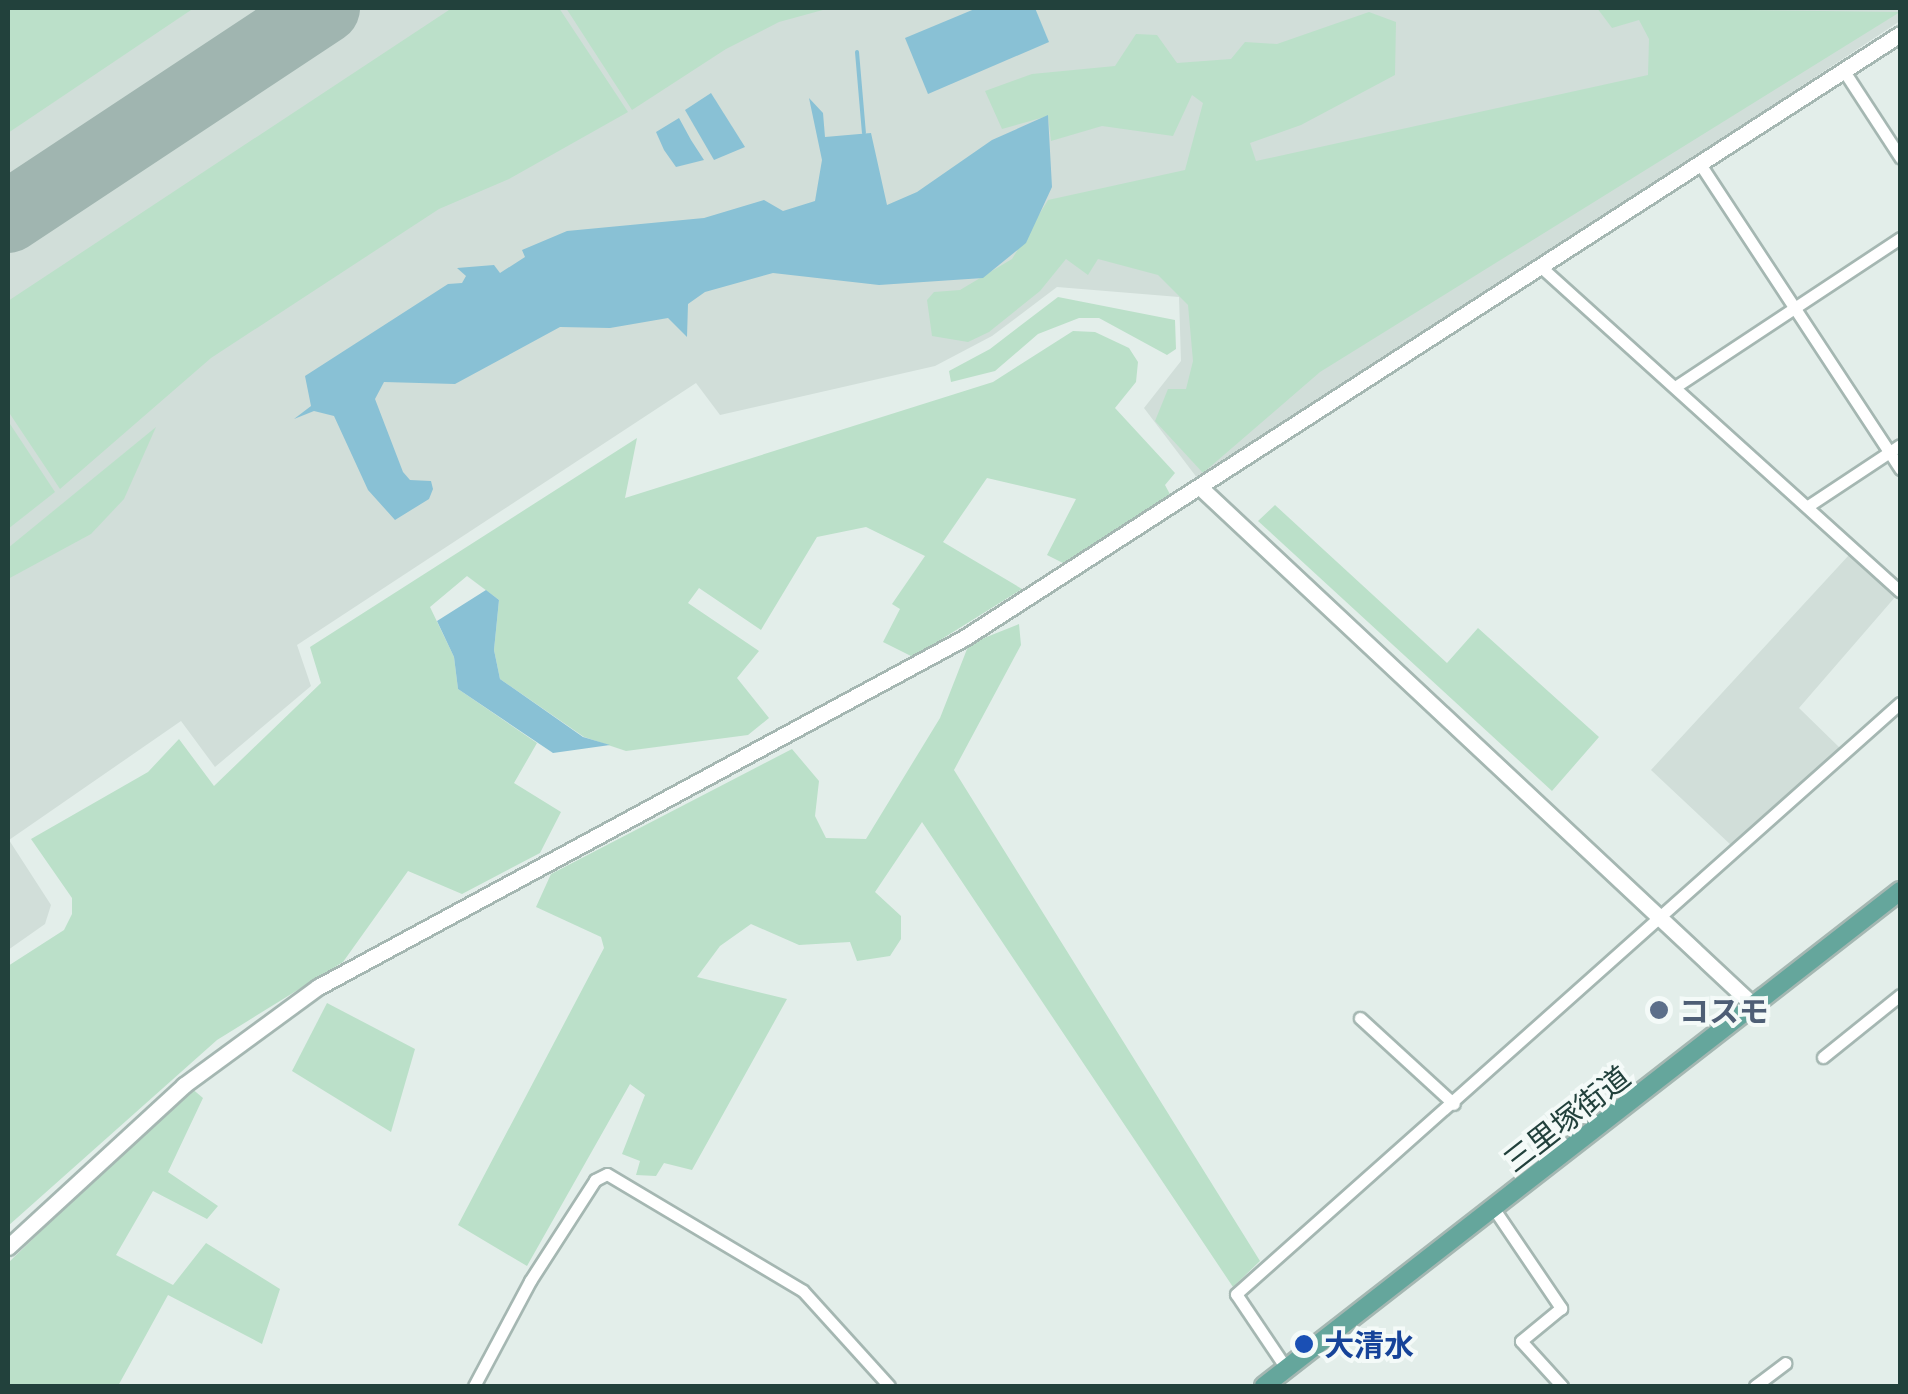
<!DOCTYPE html>
<meta charset="utf-8">
<style>
body{margin:0}
#map{position:relative;width:1908px;height:1394px;overflow:hidden;background:#e3eeea;font-family:Commissioner,"Noto Sans JP",sans-serif}
div>[style]{position:absolute}
.built>*{inset:0;background:#d1ded9}
.green>*{inset:0;background:#bbe0c9}
.water>*{inset:0;background:#89c1d5}
.stream>*{height:4px;margin:-2px;padding:0 2px;transform-origin:2px;border-radius:2px;background:#89c1d5}
.runway>*{height:72px;margin:-36px;padding:0 36px;transform-origin:36px;border-radius:36px;background:#a0b5b0}
.roads{filter:drop-shadow(2px 0 #a5b7b2) drop-shadow(-2px 0 #a5b7b2) drop-shadow(0 2px #a5b7b2) drop-shadow(0 -2px #a5b7b2)}
.street>*{height:11px;margin:-5.5px;padding:0 5.5px;transform-origin:5.5px;border-radius:5.5px;background:#fff}
.secondary>*{height:15px;margin:-7.5px;padding:0 7.5px;transform-origin:7.5px;border-radius:7.5px;background:#fff}
.primary>*{height:18px;margin:-9px;padding:0 9px;transform-origin:9px;border-radius:9px;background:#65a69c}
.dots>*{width:28px;height:28px;translate:-50% -50%;box-sizing:border-box;border:5px solid #f4faf8;border-radius:50%}
span{translate:-50% -50%;white-space:nowrap;text-align:center;line-height:1.15;-webkit-text-stroke:8px #f4faf8;paint-order:stroke}
.service-label{font-size:30px;color:#4e5e75;font-weight:700}
.left{translate:0 -50%;text-align:left}
.street-label{font-size:30px;color:#22413c}
.transit-label{font-size:30px;color:#164399;font-weight:700}
.frame{position:absolute;inset:0;border:10px solid #22413c;pointer-events:none}
</style>
<div id="map">
<div class="built">
<div style="clip-path:polygon(8px 8px,1900px 8px,1900px 21px,1201px 483px,1144px 408px,1181px 361px,1179px 297px,1057px 287px,992px 336px,935px 366px,720px 415px,696px 383px,297px 645px,311px 686px,215px 767px,181px 721px,9px 840px,51px 905px,45px 924px,8px 950px)"></div>
<div style="clip-path:polygon(1849px 555px,1896px 596px,1799px 708px,1841px 749px,1732px 846px,1651px 770px)"></div>
</div>
<div class="green">
<div style="clip-path:polygon(8px 8px,194px 8px,8px 133px)"></div>
<div style="clip-path:polygon(452px 8px,559px 8px,628px 112px,509px 179px,439px 209px,211px 358px,60px 489px,8px 411px,8px 301px)"></div>
<div style="clip-path:polygon(566px 8px,830px 8px,779px 22px,726px 49px,632px 110px)"></div>
<div style="clip-path:polygon(1597px 8px,1900px 12px,1320px 372px,1203px 473px,1155px 421px,1168px 389px,1186px 389px,1193px 361px,1188px 305px,1158px 275px,1098px 259px,1088px 275px,1066px 259px,1040px 291px,989px 332px,968px 342px,932px 336px,927px 300px,934px 292px,960px 290px,1012px 259px,1048px 200px,1185px 170px,1203px 103px,1192px 95px,1173px 136px,1102px 126px,1051px 141px,1048px 116px,1002px 129px,985px 91px,1032px 74px,1115px 66px,1136px 34px,1157px 35px,1177px 63px,1231px 59px,1245px 42px,1277px 44px,1369px 12px,1396px 22px,1395px 75px,1301px 125px,1250px 143px,1256px 161px,1648px 75px,1649px 39px,1639px 20px,1612px 28px)"></div>
<div style="clip-path:polygon(1058px 297px,1175px 320px,1176px 349px,1167px 355px,1099px 318px,1079px 318px,1038px 334px,995px 371px,951px 382px,949px 371px,990px 349px)"></div>
<div style="clip-path:polygon(1073px 331px,1095px 332px,1129px 348px,1138px 362px,1136px 382px,1115px 408px,1175px 473px,1165px 485px,1172px 498px,1065px 564px,1047px 555px,1076px 499px,987px 478px,943px 542px,1022px 589px,913px 657px,883px 642px,900px 609px,892px 604px,925px 556px,866px 527px,817px 537px,761px 630px,699px 588px,688px 603px,759px 651px,737px 678px,769px 718px,748px 735px,626px 751px,584px 737px,500px 679px,494px 650px,499px 600px,467px 576px,430px 607px,454px 657px,458px 689px,537px 743px,514px 783px,561px 812px,540px 853px,462px 894px,408px 871px,343px 962px,217px 1040px,8px 1226px,8px 966px,64px 930px,72px 914px,72px 898px,31px 839px,148px 772px,179px 739px,214px 786px,321px 683px,310px 647px,637px 438px,625px 498px,993px 382px)"></div>
<div style="clip-path:polygon(8px 421px,55px 492px,8px 529px)"></div>
<div style="clip-path:polygon(156px 427px,124px 499px,91px 534px,8px 579px,8px 548px)"></div>
<div style="clip-path:polygon(1275px 505px,1447px 663px,1478px 628px,1599px 737px,1552px 791px,1258px 521px)"></div>
<div style="clip-path:polygon(1019px 624px,1021px 645px,954px 770px,1260px 1261px,1233px 1287px,922px 822px,875px 892px,901px 916px,901px 939px,890px 956px,857px 961px,850px 942px,799px 945px,751px 924px,720px 946px,697px 977px,787px 999px,692px 1170px,664px 1163px,656px 1176px,636px 1175px,640px 1161px,622px 1154px,645px 1095px,630px 1084px,527px 1266px,458px 1225px,604px 948px,601px 937px,536px 907px,551px 874px,792px 749px,819px 781px,815px 816px,826px 838px,866px 839px,940px 718px,969px 644px)"></div>
<div style="clip-path:polygon(327px 1003px,415px 1049px,391px 1132px,292px 1071px)"></div>
<div style="clip-path:polygon(190px 1087px,203px 1098px,168px 1172px,218px 1206px,207px 1219px,153px 1191px,116px 1255px,173px 1285px,206px 1243px,280px 1289px,262px 1344px,168px 1295px,118px 1386px,8px 1386px,8px 1263px)"></div>
</div>
<div class="water">
<div style="clip-path:polygon(977px 8px,1035px 8px,1049px 42px,928px 94px,905px 38px)"></div>
<div style="clip-path:polygon(711px 93px,745px 147px,714px 160px,685px 110px)"></div>
<div style="clip-path:polygon(809px 98px,823px 113px,825px 137px,871px 133px,887px 205px,917px 192px,992px 140px,1048px 115px,1052px 187px,1026px 243px,983px 278px,879px 285px,773px 273px,705px 292px,688px 304px,687px 337px,668px 318px,610px 328px,560px 327px,455px 384px,384px 382px,375px 399px,403px 472px,410px 480px,431px 481px,433px 489px,429px 499px,395px 520px,368px 490px,334px 416px,314px 411px,294px 419px,311px 406px,305px 376px,448px 284px,462px 283px,466px 276px,457px 268px,494px 265px,500px 273px,525px 257px,522px 250px,567px 231px,704px 218px,764px 200px,783px 211px,815px 201px,822px 160px)"></div>
<div style="clip-path:polygon(679px 118px,691px 140px,704px 160px,676px 167px,664px 150px,656px 132px)"></div>
<div style="clip-path:polygon(486px 590px,499px 600px,494px 650px,500px 679px,583px 737px,610px 745px,553px 753px,458px 689px,454px 657px,437px 621px)"></div>
</div>
<div class="stream">
<div style="left:857px;top:52px;width:81px;rotate:85.1deg"></div>
</div>
<div class="runway">
<div style="left:8px;top:217px;width:379px;rotate:-33.5deg"></div>
</div>
<div class="roads">
<div class="street">
<div style="left:1844px;top:71px;width:103px;rotate:56.9deg"></div>
<div style="left:1700px;top:164px;width:365px;rotate:56.7deg"></div>
<div style="left:1541px;top:267px;width:484px;rotate:42.1deg"></div>
<div style="left:1675px;top:387px;width:270px;rotate:-33.5deg"></div>
<div style="left:1808px;top:506px;width:110px;rotate:-33.5deg"></div>
<div style="left:1360px;top:1018px;width:127px;rotate:42.5deg"></div>
<div style="left:1823px;top:1057px;width:99px;rotate:-38.8deg"></div>
<div style="left:1494px;top:1209px;width:120px;rotate:55.9deg"></div>
<div style="left:1561px;top:1308px;width:52px;rotate:140.5deg"></div>
<div style="left:1521px;top:1341px;width:61px;rotate:47.7deg"></div>
<div style="left:1286px;top:1368px;width:89px;rotate:-124deg"></div>
<div style="left:1236px;top:1294px;width:889px;rotate:-41.67deg"></div>
<div style="left:474px;top:1386px;width:119px;rotate:-61.9deg"></div>
<div style="left:530px;top:1281px;width:120px;rotate:-57.2deg"></div>
<div style="left:595px;top:1180px;width:13px;rotate:-27deg"></div>
<div style="left:607px;top:1174px;width:228px;rotate:30.8deg"></div>
<div style="left:803px;top:1291px;width:128px;rotate:47.8deg"></div>
<div style="left:1755px;top:1386px;width:38px;rotate:-37deg"></div>
</div>
<div class="secondary">
<div style="left:1203px;top:490px;width:755px;rotate:43.12deg"></div>
<div style="left:8px;top:1247px;width:239px;rotate:-42.6deg"></div>
<div style="left:184px;top:1085px;width:166px;rotate:-36.2deg"></div>
<div style="left:318px;top:987px;width:734px;rotate:-28.38deg"></div>
<div style="left:964px;top:638px;width:1114px;rotate:-32.83deg"></div>
</div>
<div class="primary">
<div style="left:1264px;top:1386px;width:806px;rotate:-37.89deg"></div>
</div>
</div>
<div class="dots">
<div style="left:1659px;top:1010px;background:#5c6f8a"></div>
<div style="left:1304px;top:1344px;background:#1a4fb4"></div>
</div>
<div class="service-label">
<span class="left" style="left:1679px;top:1010px">コスモ</span>
</div>
<div class="street-label">
<span style="left:1566px;top:1118px;rotate:-38deg">三里塚街道</span>
</div>
<div class="transit-label">
<span class="left" style="left:1324px;top:1344px">大清水</span>
</div>
<div class="frame"></div>
</div>
